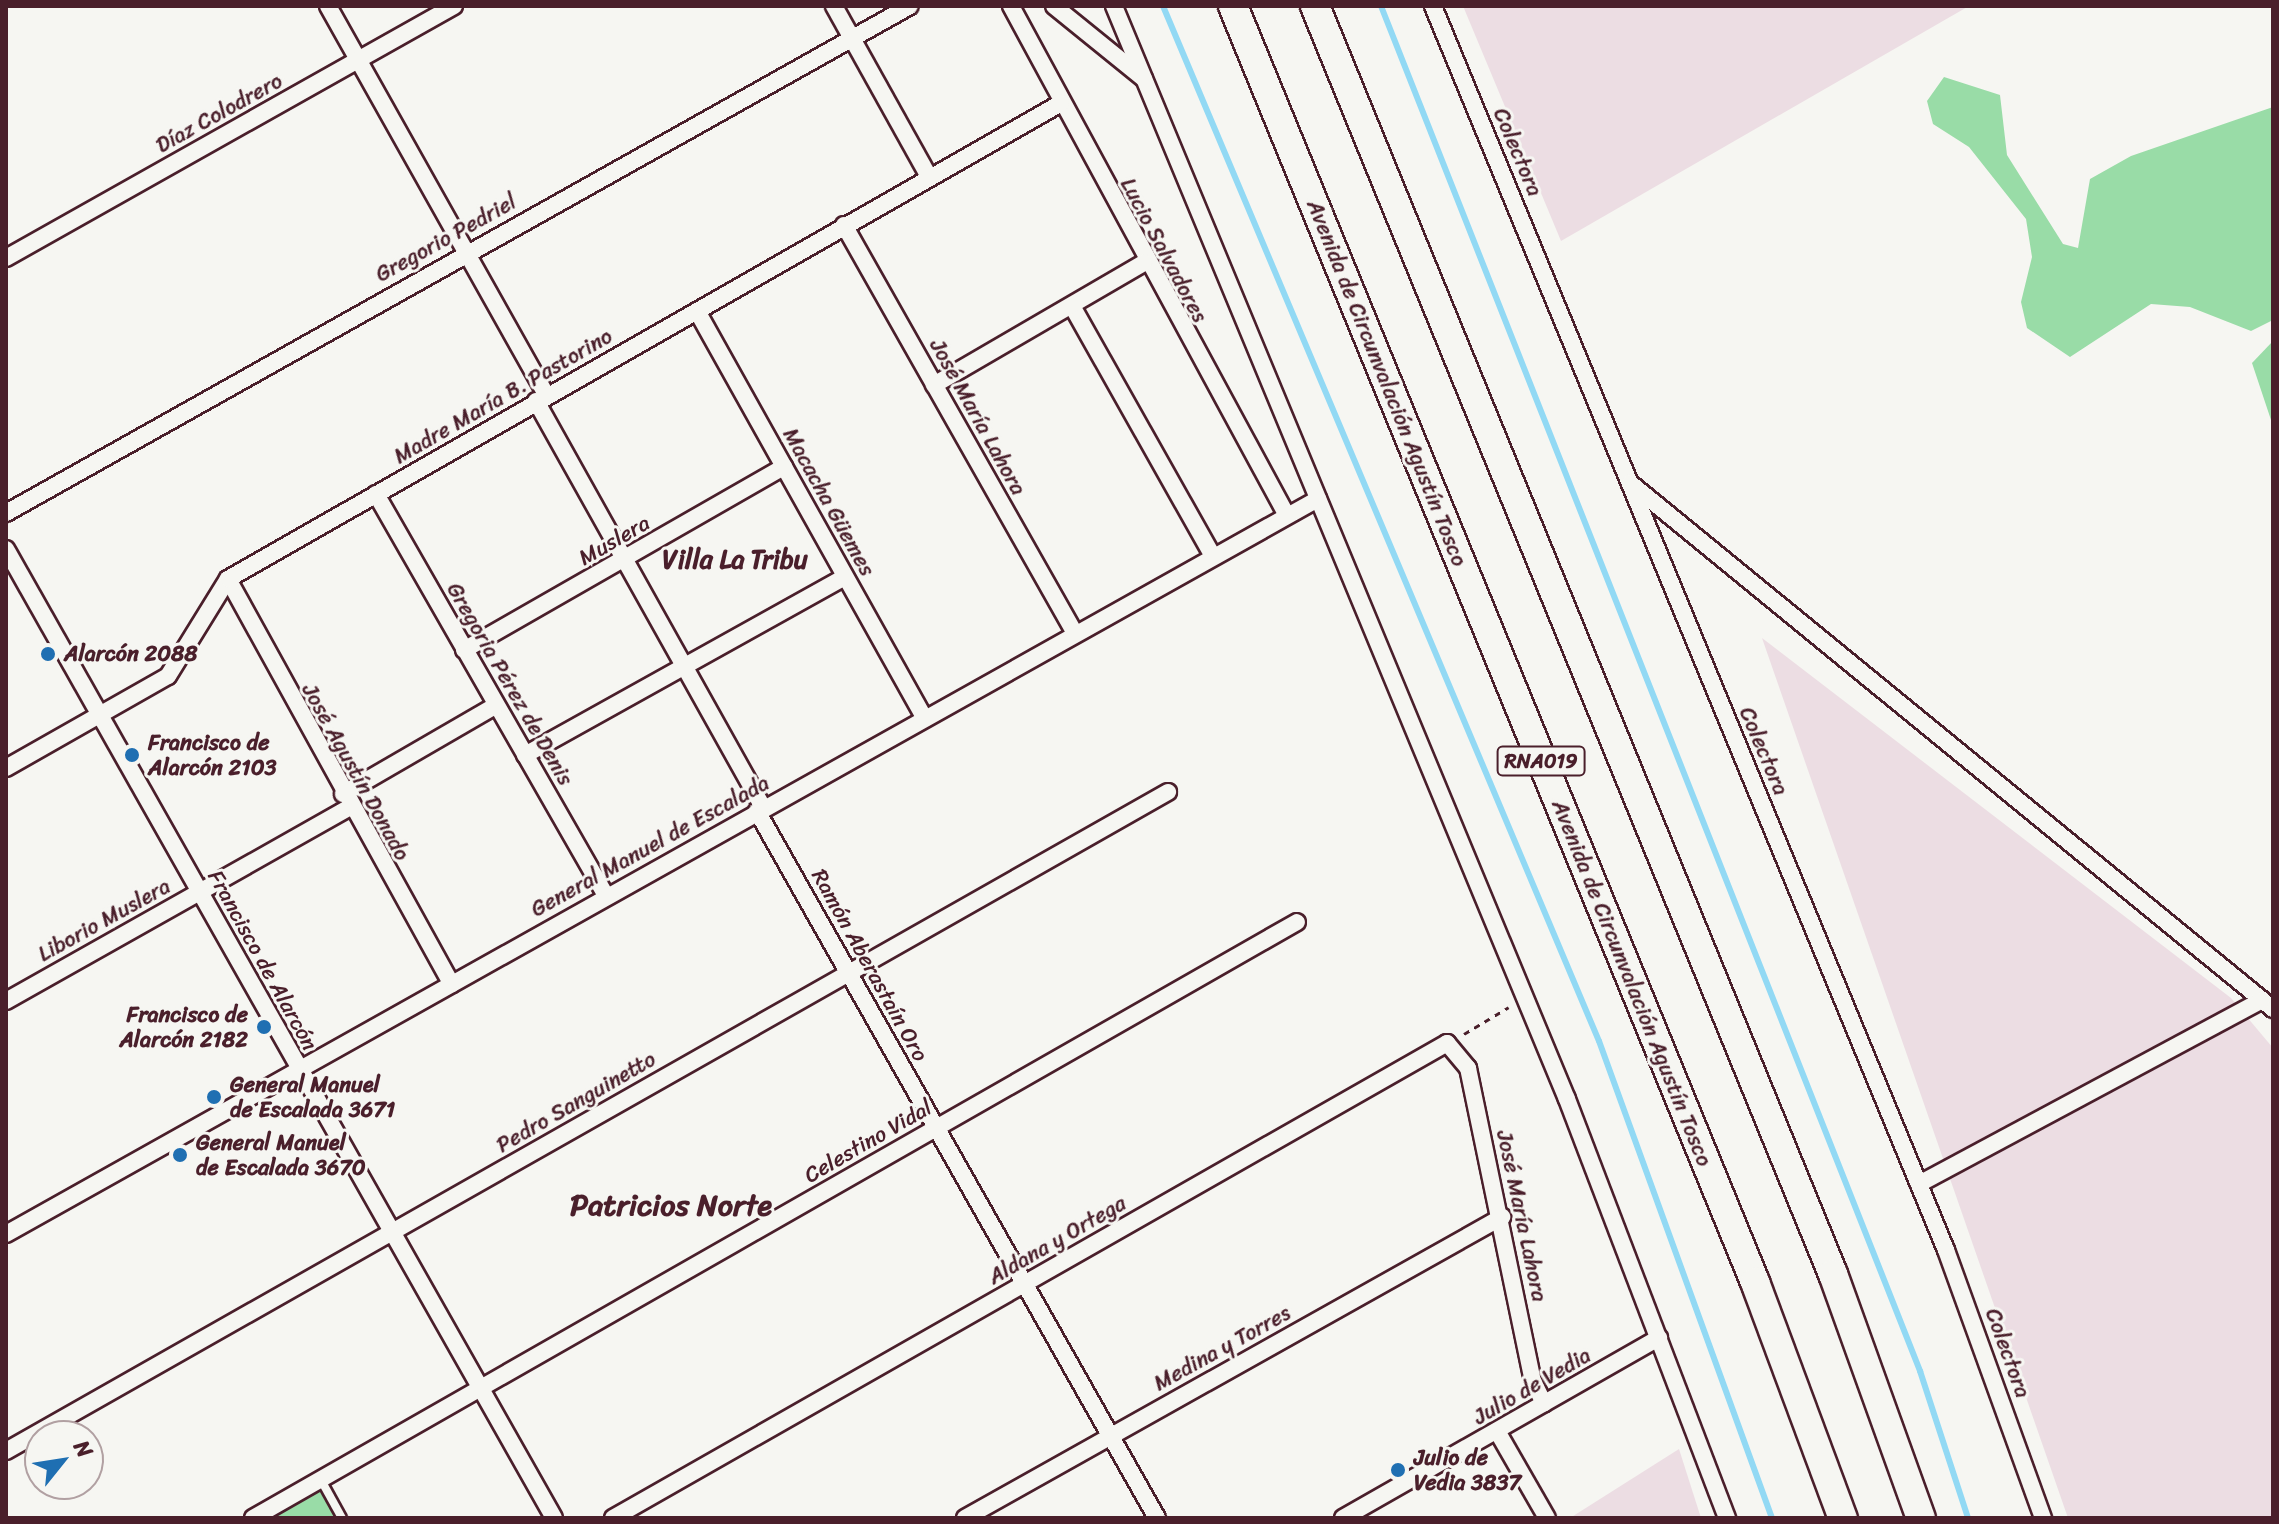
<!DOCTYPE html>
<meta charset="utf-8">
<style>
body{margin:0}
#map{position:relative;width:2279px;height:1524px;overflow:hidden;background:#f6f6f2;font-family:Sriracha,sans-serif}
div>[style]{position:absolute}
.built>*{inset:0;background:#ecdde3}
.green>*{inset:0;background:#99dca7}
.stream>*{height:6px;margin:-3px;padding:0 3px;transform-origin:3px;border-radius:3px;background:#92d9f4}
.path>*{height:3px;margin-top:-1.5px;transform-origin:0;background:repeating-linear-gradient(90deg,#4a1f2b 0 6px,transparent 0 12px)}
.roads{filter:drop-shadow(2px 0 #4a1f2b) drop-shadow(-2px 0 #4a1f2b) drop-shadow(0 2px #4a1f2b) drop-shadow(0 -2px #4a1f2b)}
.service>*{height:8px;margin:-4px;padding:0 4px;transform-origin:4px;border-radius:4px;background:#f6f6f2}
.minor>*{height:16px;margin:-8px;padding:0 8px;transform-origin:8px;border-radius:8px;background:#f6f6f2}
.motorway>*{height:28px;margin:-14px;padding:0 14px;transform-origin:14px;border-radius:14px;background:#f6f6f2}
.dots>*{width:22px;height:22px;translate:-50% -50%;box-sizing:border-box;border:4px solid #f6f6f2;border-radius:50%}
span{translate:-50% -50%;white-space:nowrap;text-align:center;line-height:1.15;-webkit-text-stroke:6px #f6f6f2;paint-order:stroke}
.shield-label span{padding:2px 6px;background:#f6f6f2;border:2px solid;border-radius:6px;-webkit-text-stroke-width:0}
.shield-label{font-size:20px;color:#4a1f2b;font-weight:700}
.street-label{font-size:22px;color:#4a1f2b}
.poi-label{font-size:22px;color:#4a1f2b;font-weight:700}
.left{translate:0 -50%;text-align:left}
.right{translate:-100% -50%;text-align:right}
.quarter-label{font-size:26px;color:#4a1f2b;font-weight:700}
.district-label{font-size:30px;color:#4a1f2b;font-weight:700}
.frame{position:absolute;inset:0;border:8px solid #4a1f2b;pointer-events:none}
.north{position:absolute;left:24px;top:1420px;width:80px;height:80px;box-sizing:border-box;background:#f6f6f2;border:2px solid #b1a0a2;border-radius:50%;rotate:60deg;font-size:22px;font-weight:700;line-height:32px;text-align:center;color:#4a1f2b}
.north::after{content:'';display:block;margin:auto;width:28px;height:36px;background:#1f6fb2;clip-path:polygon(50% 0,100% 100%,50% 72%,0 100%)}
</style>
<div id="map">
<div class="built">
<div style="clip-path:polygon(1463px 6px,1969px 6px,1561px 241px)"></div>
<div style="clip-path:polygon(1762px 638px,2231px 998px,2273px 1048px,2273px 1518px,2068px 1518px)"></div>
<div style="clip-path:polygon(1679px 1449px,1701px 1518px,1570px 1518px)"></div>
</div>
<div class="green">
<div style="clip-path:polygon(1944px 77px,2000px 95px,2007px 155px,2063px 244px,2078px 248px,2090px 179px,2131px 156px,2273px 107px,2273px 320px,2251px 331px,2190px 307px,2151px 304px,2070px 357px,2027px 328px,2021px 302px,2032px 257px,2026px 219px,1969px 147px,1933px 124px,1927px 101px)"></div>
<div style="clip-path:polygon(2273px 341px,2273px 426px,2252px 363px)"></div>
<div style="clip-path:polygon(320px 1491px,336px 1518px,272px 1518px)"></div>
</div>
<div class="stream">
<div style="left:1163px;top:6px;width:1123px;rotate:67.16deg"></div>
<div style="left:1599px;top:1041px;width:507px;rotate:70.07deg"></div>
<div style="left:1381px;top:6px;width:1468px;rotate:68.45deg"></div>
<div style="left:1920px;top:1371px;width:155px;rotate:71.9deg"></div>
</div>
<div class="path">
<div style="left:1464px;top:1034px;width:52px;rotate:-31deg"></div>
</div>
<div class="roads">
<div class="service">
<div style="left:321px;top:1480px;width:43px;rotate:61.1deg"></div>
</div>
<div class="minor">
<div style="left:328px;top:6px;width:446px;rotate:60.7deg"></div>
<div style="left:834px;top:6px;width:196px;rotate:60.9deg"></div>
<div style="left:1011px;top:6px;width:575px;rotate:61.56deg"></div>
<div style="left:1054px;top:6px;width:116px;rotate:39deg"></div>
<div style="left:1114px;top:6px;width:1183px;rotate:67.49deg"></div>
<div style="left:1567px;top:1099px;width:449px;rotate:69.1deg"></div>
<div style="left:1433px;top:6px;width:1346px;rotate:67.59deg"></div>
<div style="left:1946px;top:1250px;width:285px;rotate:70.1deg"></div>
<div style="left:844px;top:225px;width:467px;rotate:60.5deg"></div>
<div style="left:6px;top:258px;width:514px;rotate:-29.36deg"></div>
<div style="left:1072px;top:306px;width:285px;rotate:60.6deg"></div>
<div style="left:697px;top:311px;width:463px;rotate:60.8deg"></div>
<div style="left:934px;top:385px;width:243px;rotate:-30.2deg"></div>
<div style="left:536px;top:401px;width:466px;rotate:60.8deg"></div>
<div style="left:1630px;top:483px;width:831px;rotate:39.28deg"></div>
<div style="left:376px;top:494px;width:462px;rotate:60.2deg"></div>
<div style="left:6px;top:513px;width:1036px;rotate:-29.29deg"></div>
<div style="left:6px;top:549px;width:1113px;rotate:60.51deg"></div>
<div style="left:228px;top:579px;width:463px;rotate:61.1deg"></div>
<div style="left:464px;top:650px;width:369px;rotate:-29.8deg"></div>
<div style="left:525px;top:755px;width:366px;rotate:-29.1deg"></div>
<div style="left:6px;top:768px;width:186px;rotate:-29.6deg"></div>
<div style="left:168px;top:676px;width:114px;rotate:-58.3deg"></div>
<div style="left:228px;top:579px;width:959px;rotate:-29.74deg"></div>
<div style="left:343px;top:794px;width:176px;rotate:-30.1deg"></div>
<div style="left:757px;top:811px;width:812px;rotate:60.5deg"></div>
<div style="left:6px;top:1001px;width:395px;rotate:-29.4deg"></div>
<div style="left:1919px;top:1184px;width:389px;rotate:-28.2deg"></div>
<div style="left:6px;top:1234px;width:1504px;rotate:-29.26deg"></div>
<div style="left:1497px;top:1431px;width:100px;rotate:60.1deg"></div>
<div style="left:6px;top:1451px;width:1336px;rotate:-29.56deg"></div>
<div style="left:253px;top:1518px;width:1202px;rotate:-29.72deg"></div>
<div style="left:613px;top:1518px;width:960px;rotate:-29.66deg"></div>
<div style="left:1447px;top:1043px;width:33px;rotate:50deg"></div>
<div style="left:1468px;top:1068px;width:320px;rotate:78.3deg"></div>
<div style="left:1533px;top:1381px;width:25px;rotate:64deg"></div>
<div style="left:965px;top:1518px;width:616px;rotate:-29.27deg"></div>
<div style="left:1343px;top:1518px;width:364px;rotate:-29.7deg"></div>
</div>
<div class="motorway">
<div style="left:1233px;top:6px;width:1379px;rotate:67.75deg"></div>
<div style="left:1755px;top:1282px;width:252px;rotate:69.6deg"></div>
<div style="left:1315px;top:6px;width:1370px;rotate:67.78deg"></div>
<div style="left:1833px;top:1274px;width:259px;rotate:70.2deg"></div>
</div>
</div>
<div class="dots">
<div style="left:48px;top:654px;background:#1f6fb2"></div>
<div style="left:132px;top:755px;background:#1f6fb2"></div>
<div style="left:264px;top:1027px;background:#1f6fb2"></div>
<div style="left:214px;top:1097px;background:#1f6fb2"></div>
<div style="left:180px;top:1155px;background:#1f6fb2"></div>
<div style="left:1398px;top:1470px;background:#1f6fb2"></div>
</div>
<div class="shield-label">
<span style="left:1541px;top:761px">RNA019</span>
</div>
<div class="street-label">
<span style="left:219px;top:113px;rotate:-29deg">Díaz Colodrero</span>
<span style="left:1518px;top:152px;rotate:67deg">Colectora</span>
<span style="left:446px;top:238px;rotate:-29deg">Gregorio Pedriel</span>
<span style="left:1164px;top:250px;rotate:62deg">Lucio Salvadores</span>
<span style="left:1387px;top:383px;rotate:68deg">Avenida de Circunvalación Agustín Tosco</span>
<span style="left:503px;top:396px;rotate:-30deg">Madre María B. Pastorino</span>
<span style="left:978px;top:417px;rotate:61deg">José María Lahora</span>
<span style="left:829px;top:502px;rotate:61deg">Macacha Güemes</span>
<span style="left:614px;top:540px;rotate:-30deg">Muslera</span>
<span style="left:510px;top:684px;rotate:60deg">Gregoria Pérez de Denis</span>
<span style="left:1764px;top:751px;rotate:67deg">Colectora</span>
<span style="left:356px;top:772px;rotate:61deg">José Agustín Donado</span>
<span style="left:650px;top:846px;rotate:-29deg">General Manuel de Escalada</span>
<span style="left:104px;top:920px;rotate:-29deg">Liborio Muslera</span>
<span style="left:263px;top:960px;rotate:61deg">Francisco de Alarcón</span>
<span style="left:870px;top:965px;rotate:61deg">Ramón Aberastaín Oro</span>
<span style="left:1632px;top:983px;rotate:68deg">Avenida de Circunvalación Agustín Tosco</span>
<span style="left:576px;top:1102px;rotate:-30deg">Pedro Sanguinetto</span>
<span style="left:868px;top:1141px;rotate:-30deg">Celestino Vidal</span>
<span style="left:1522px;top:1216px;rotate:78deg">José María Lahora</span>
<span style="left:1057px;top:1240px;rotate:-30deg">Aldana y Ortega</span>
<span style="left:1222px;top:1348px;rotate:-29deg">Medina y Torres</span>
<span style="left:2008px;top:1353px;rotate:70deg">Colectora</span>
<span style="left:1532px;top:1386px;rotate:-30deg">Julio de Vedia</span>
</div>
<div class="poi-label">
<span class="left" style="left:64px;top:654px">Alarcón 2088</span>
<span class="left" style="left:148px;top:755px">Francisco de<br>Alarcón 2103</span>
<span class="right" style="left:248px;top:1027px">Francisco de<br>Alarcón 2182</span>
<span class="left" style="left:230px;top:1097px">General Manuel<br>de Escalada 3671</span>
<span class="left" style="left:196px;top:1155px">General Manuel<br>de Escalada 3670</span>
<span class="left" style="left:1414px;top:1470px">Julio de<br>Vedia 3837</span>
</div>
<div class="quarter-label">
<span style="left:735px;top:560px">Villa La Tribu</span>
</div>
<div class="district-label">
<span style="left:671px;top:1205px">Patricios Norte</span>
</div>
<div class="frame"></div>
<div class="north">N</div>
</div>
